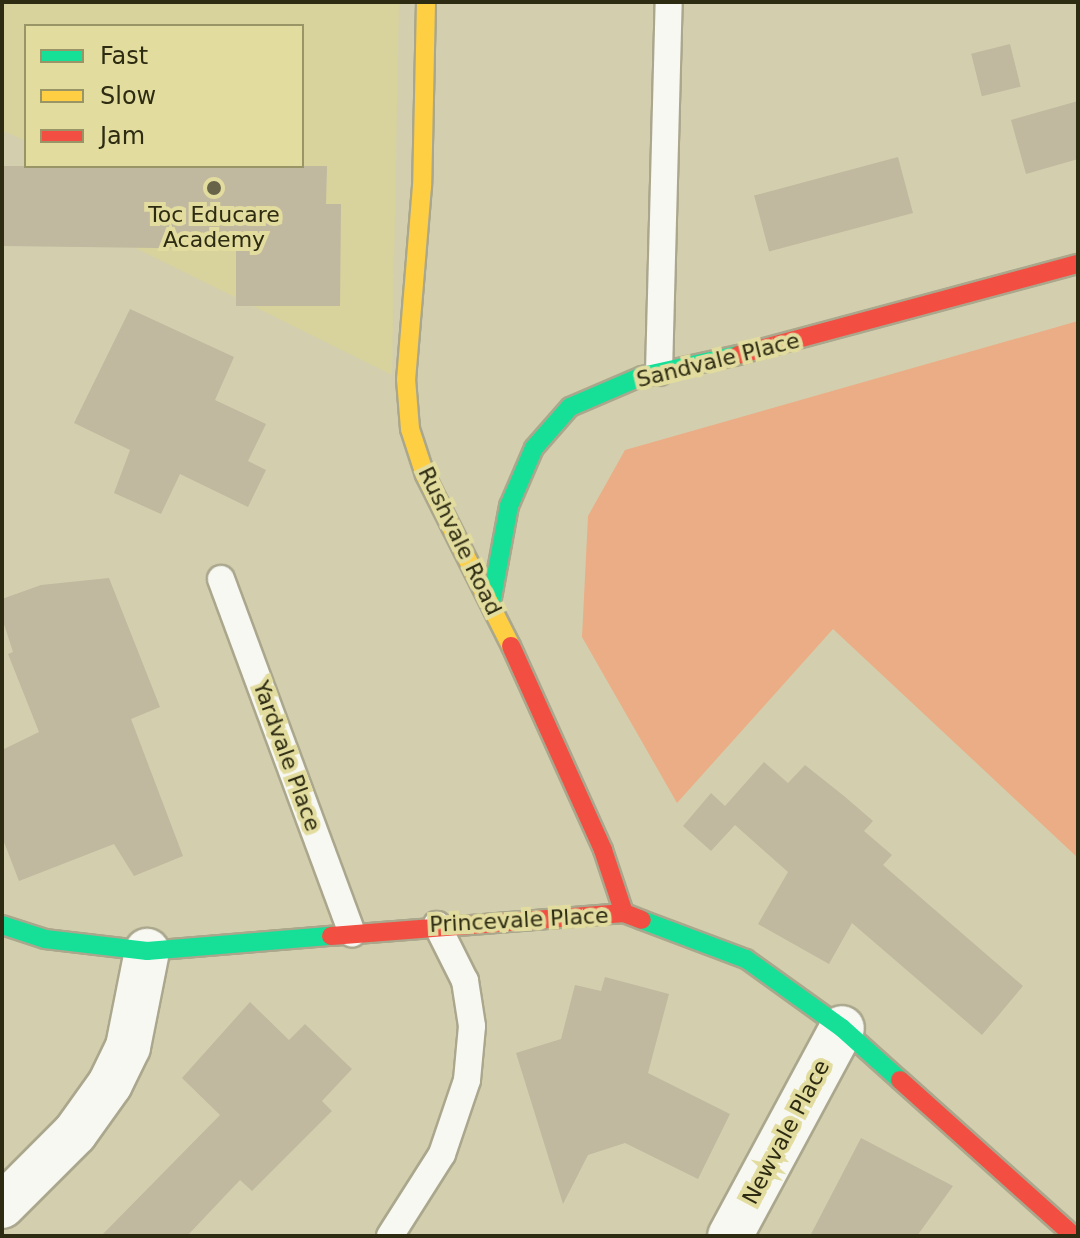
<!DOCTYPE html>
<style>
body{margin:0}
#map{position:relative;width:1080px;height:1238px;overflow:hidden;background:#d3cfae;font-family:"DejaVu Sans",sans-serif}
div>[style]{position:absolute}
.built>*{inset:0;background:#d8d29d}
.green>*{inset:0;background:#eaad85}
.building>*{inset:0;background:#c0b89f;transform-origin:0 0}
.roads{filter:drop-shadow(2px 0 #aaa78d) drop-shadow(-2px 0 #aaa78d) drop-shadow(0 2px #aaa78d) drop-shadow(0 -2px #aaa78d)}
.lane>*{height:26px;margin:-13px;padding:0 13px;transform-origin:13px;border-radius:13px;background:#f8f8f3}
.street>*{height:44px;margin:-22px;padding:0 22px;transform-origin:22px;border-radius:22px;background:#f8f8f3}
.fast>*{height:18px;margin:-9px;padding:0 9px;transform-origin:9px;border-radius:9px;background:#16e098}
.slow>*{height:18px;margin:-9px;padding:0 9px;transform-origin:9px;border-radius:9px;background:#ffcf43}
.jam>*{height:18px;margin:-9px;padding:0 9px;transform-origin:9px;border-radius:9px;background:#f24e42}
.dots>*{width:22px;height:22px;translate:-50% -50%;box-sizing:border-box;border:4px solid #e2dc9f;border-radius:50%}
span{translate:-50% -50%;white-space:nowrap;text-align:center;line-height:1.15;-webkit-text-stroke:8px #e2dc9f;paint-order:stroke}
.poi-label{font-size:22px;color:#2d2b12}
.street-label{font-size:22px;color:#2d2b12}
.frame{position:absolute;inset:0;border:4px solid #2d2b12;pointer-events:none}
.legend{position:absolute;left:24px;top:24px;width:280px;height:144px;box-sizing:border-box;background:#e2dc9f;border:2px solid #9a9567;margin:0;padding:10px 14px;list-style:none;font-size:24px;color:#2d2b12}
.legend li{display:flex;align-items:center;gap:16px;height:40px}
.legend b{width:40px;border:2px solid #9a9567}
</style>
<div id="map">
<div class="built">
<div style="clip-path:polygon(2px 2px,399px 2px,392px 375px,39px 200px,29px 166px,302px 166px,302px 26px,26px 26px,26px 141px,2px 130px)"></div>
</div>
<div class="green">
<div style="clip-path:polygon(1078px 321px,1078px 858px,833px 629px,677px 803px,582px 637px,588px 516px,625px 450px)"></div>
</div>
<div class="building">
<div style="left:1010px;top:44px;width:44px;height:40px;rotate:76deg"></div>
<div style="clip-path:polygon(1078px 101px,1078px 159px,1026px 174px,1011px 120px)"></div>
<div style="left:898px;top:157px;width:58px;height:149px;rotate:75deg"></div>
<div style="clip-path:polygon(2px 166px,327px 166px,326px 204px,341px 204px,340px 306px,236px 306px,236px 249px,2px 246px)"></div>
<div style="clip-path:polygon(130px 309px,234px 357px,215px 400px,266px 424px,248px 461px,266px 470px,248px 507px,180px 474px,161px 514px,114px 493px,130px 450px,74px 423px)"></div>
<div style="clip-path:polygon(109px 578px,160px 707px,131px 719px,183px 856px,134px 876px,114px 844px,19px 881px,2px 837px,2px 750px,39px 732px,8px 654px,13px 652px,2px 618px,2px 599px,41px 585px)"></div>
<div style="clip-path:polygon(764px 762px,788px 783px,805px 765px,844px 796px,873px 821px,864px 831px,892px 855px,883px 865px,1023px 986px,982px 1035px,852px 923px,829px 964px,758px 924px,788px 872px,735px 825px,711px 851px,683px 826px,711px 793px,725px 806px)"></div>
<div style="clip-path:polygon(605px 977px,669px 994px,648px 1073px,730px 1114px,698px 1179px,625px 1143px,588px 1155px,563px 1204px,516px 1053px,561px 1039px,575px 985px,601px 991px)"></div>
<div style="clip-path:polygon(250px 1002px,289px 1040px,305px 1024px,352px 1069px,322px 1101px,332px 1111px,252px 1191px,240px 1180px,187px 1236px,101px 1236px,220px 1115px,182px 1078px)"></div>
<div style="clip-path:polygon(861px 1138px,953px 1186px,917px 1236px,810px 1236px)"></div>
</div>
<div class="roads">
<div class="lane">
<div style="left:659px;top:372px;width:370px;rotate:-88.5deg"></div>
<div style="left:221px;top:579px;width:378px;rotate:69.7deg"></div>
<div style="left:390px;top:1236px;width:97px;rotate:-57.6deg"></div>
<div style="left:442px;top:1154px;width:78px;rotate:-71.3deg"></div>
<div style="left:467px;top:1080px;width:54px;rotate:-84.7deg"></div>
<div style="left:472px;top:1026px;width:46px;rotate:-98.8deg"></div>
<div style="left:465px;top:981px;width:63px;rotate:-116.6deg"></div>
</div>
<div class="street">
<div style="left:2px;top:1206px;width:103px;rotate:-45deg"></div>
<div style="left:75px;top:1133px;width:60px;rotate:-54.5deg"></div>
<div style="left:110px;top:1084px;width:41px;rotate:-64.1deg"></div>
<div style="left:128px;top:1047px;width:98px;rotate:-78.8deg"></div>
<div style="left:730px;top:1236px;width:236px;rotate:-61.7deg"></div>
</div>
<div class="fast">
<div style="left:491px;top:603px;width:99px;rotate:-79.5deg"></div>
<div style="left:509px;top:506px;width:63px;rotate:-66.7deg"></div>
<div style="left:534px;top:448px;width:55px;rotate:-48.7deg"></div>
<div style="left:570px;top:407px;width:78px;rotate:-23.3deg"></div>
<div style="left:642px;top:376px;width:98px;rotate:-12.3deg"></div>
<div style="left:642px;top:920px;width:111px;rotate:20.6deg"></div>
<div style="left:746px;top:959px;width:118px;rotate:35.7deg"></div>
<div style="left:842px;top:1028px;width:78px;rotate:41.9deg"></div>
<div style="left:2px;top:925px;width:45px;rotate:18deg"></div>
<div style="left:45px;top:939px;width:103px;rotate:6.7deg"></div>
<div style="left:147px;top:951px;width:185px;rotate:-4.7deg"></div>
</div>
<div class="slow">
<div style="left:426px;top:2px;width:184px;rotate:91.2deg"></div>
<div style="left:422px;top:186px;width:194px;rotate:94.7deg"></div>
<div style="left:406px;top:379px;width:50px;rotate:85.4deg"></div>
<div style="left:410px;top:429px;width:48px;rotate:71.9deg"></div>
<div style="left:425px;top:475px;width:191px;rotate:63.3deg"></div>
</div>
<div class="jam">
<div style="left:738px;top:355px;width:352px;rotate:-15deg"></div>
<div style="left:511px;top:646px;width:224px;rotate:65.7deg"></div>
<div style="left:603px;top:850px;width:66px;rotate:71.6deg"></div>
<div style="left:331px;top:936px;width:294px;rotate:-4.5deg"></div>
<div style="left:624px;top:913px;width:19px;rotate:21deg"></div>
<div style="left:900px;top:1080px;width:234px;rotate:41.9deg"></div>
</div>
</div>
<div class="dots">
<div style="left:214px;top:188px;background:#676449"></div>
</div>
<div class="poi-label">
<span style="left:214px;top:227px">Toc Educare<br>Academy</span>
</div>
<div class="street-label">
<span style="left:718px;top:360px;rotate:-14deg">Sandvale Place</span>
<span style="left:460px;top:541px;rotate:64deg">Rushvale Road</span>
<span style="left:287px;top:756px;rotate:70deg">Yardvale Place</span>
<span style="left:519px;top:920px;rotate:-3deg">Princevale Place</span>
<span style="left:786px;top:1132px;rotate:-62deg">Newvale Place</span>
</div>
<div class="frame"></div>
<ul class="legend">
<li><b style="height:10px;background:#16e098"></b>Fast</li>
<li><b style="height:10px;background:#ffcf43"></b>Slow</li>
<li><b style="height:10px;background:#f24e42"></b>Jam</li>
</ul>
</div>
